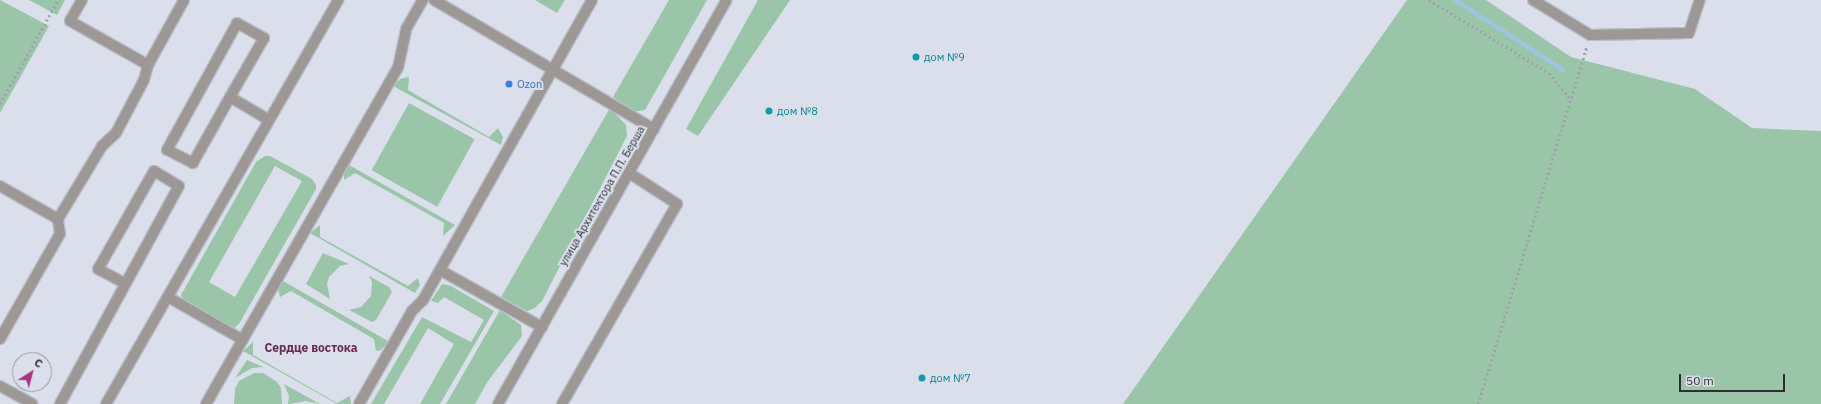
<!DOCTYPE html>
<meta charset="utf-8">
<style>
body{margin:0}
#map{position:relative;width:1821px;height:404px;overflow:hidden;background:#dadfeb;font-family:"IBM Plex Sans",sans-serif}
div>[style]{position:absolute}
.green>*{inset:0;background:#9bc5a8;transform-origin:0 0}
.stream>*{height:4px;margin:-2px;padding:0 2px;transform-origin:2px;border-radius:2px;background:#9fc4e5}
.path>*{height:2.5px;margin-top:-1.25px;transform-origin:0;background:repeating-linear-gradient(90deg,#9ea2ac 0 2px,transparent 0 5px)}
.roads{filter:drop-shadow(1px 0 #b7bcc6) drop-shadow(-1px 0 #b7bcc6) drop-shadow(0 1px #b7bcc6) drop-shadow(0 -1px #b7bcc6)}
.minor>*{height:10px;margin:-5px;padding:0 5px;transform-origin:5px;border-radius:5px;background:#9d9795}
.dots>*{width:11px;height:11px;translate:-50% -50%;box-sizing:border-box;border:2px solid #dadfeb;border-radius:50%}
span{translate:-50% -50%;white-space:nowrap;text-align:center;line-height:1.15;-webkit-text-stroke:4px #dadfeb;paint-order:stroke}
.culture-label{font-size:11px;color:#0d838f}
.left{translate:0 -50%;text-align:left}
.shop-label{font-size:11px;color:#366cbe}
.street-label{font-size:11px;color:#2c2e32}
.neighbourhood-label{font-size:12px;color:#682b50;font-weight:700}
.north{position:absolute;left:12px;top:352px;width:40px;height:40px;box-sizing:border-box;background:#dadfeb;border:1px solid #9498a1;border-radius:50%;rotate:36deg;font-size:11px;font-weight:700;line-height:16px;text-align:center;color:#2c2e32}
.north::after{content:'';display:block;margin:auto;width:14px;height:18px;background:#ae3182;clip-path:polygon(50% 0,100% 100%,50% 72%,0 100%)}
.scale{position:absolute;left:1679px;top:374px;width:106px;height:18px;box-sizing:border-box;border:2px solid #2c2e32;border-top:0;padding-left:5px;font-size:12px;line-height:14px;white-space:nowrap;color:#2c2e32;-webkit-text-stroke:3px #dadfeb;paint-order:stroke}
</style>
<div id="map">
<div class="green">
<div style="clip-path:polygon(0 0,49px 26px,0 113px)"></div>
<div style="clip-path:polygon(29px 0,65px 0,57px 15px)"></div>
<div style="clip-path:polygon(535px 0,565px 0,557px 13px)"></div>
<div style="clip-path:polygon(669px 0,707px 0,645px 110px,632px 112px,613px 97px)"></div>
<div style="clip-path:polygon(758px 0,790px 0,698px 136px,686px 129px)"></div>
<div style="clip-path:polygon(1407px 0,1486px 0,1571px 57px,1695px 89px,1752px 128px,1821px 131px,1821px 404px,1123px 404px)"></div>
<div style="clip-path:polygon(409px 77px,408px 90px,489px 137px,498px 128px,503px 137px,501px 145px,393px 86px,400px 79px)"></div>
<div style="left:409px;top:103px;width:75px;height:77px;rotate:29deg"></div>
<div style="clip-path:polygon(610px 108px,626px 125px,627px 136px,542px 301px,535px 308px,527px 311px,501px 297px)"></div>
<div style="clip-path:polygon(evenodd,265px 156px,270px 156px,312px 179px,316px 185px,316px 189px,239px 324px,234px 328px,183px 300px,181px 295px,256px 162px,265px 156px,275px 166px,302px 181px,235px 297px,209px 282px,275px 166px)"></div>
<div style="clip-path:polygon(349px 165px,455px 225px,443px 236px,444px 223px,355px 173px,344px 180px,344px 173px)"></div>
<div style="clip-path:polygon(320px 225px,320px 237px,408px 286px,418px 278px,420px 285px,415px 293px,310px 233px)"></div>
<div style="clip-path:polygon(323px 253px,349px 264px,340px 266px,329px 277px,327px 284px,330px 299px,306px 284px)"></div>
<div style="clip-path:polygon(369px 276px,389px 287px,392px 292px,376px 320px,372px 322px,349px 310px,361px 307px,371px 296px,372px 282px)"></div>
<div style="clip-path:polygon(283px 281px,388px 341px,388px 342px,381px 350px,376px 351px,374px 339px,291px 291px,280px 297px,278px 289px)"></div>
<div style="clip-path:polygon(442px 284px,451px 286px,494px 311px,440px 404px,420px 404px,454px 344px,428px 328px,384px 404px,371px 404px,422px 317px,471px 342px,484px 320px,444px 297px,438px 303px,431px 301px)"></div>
<div style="clip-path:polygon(500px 310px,521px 325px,522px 336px,488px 381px,475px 404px,446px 404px)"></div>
<div style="clip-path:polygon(253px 342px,253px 355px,337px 403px,350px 396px,351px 404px,337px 404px,243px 351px)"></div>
<div style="clip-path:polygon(247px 360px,263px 367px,252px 368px,235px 378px)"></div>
<div style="clip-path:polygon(254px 373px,263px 373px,277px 382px,281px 388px,282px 404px,234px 404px,235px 389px,239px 381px)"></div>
<div style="clip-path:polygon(284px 384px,320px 404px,306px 401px,288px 404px,289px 396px)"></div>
</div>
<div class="stream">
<div style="left:1455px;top:0;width:129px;rotate:32.9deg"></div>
</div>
<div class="path">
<div style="left:1429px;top:0;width:140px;rotate:31.3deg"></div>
<div style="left:1549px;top:73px;width:35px;rotate:51deg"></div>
<div style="left:0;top:104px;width:119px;rotate:-60.9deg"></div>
<div style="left:1478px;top:404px;width:374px;rotate:-73.1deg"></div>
</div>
<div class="roads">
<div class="minor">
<div style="left:82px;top:0;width:24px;rotate:120deg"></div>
<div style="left:70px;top:21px;width:90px;rotate:29.4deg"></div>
<div style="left:434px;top:0;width:255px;rotate:30.4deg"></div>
<div style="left:1533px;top:0;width:67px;rotate:31.6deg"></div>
<div style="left:1590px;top:35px;width:99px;rotate:-1.2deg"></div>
<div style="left:1689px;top:33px;width:35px;rotate:-72deg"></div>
<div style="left:230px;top:97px;width:76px;rotate:119.3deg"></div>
<div style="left:193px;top:163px;width:29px;rotate:-153deg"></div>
<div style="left:167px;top:150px;width:145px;rotate:-61.1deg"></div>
<div style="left:237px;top:23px;width:31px;rotate:29deg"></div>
<div style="left:264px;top:38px;width:68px;rotate:120deg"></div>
<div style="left:230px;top:97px;width:45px;rotate:30.5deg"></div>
<div style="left:0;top:186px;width:67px;rotate:29.6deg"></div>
<div style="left:440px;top:270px;width:117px;rotate:29.2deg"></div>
<div style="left:168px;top:297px;width:86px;rotate:29.8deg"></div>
<div style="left:0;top:339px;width:121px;rotate:-60.3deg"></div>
<div style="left:60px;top:234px;width:15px;rotate:-98deg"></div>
<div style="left:58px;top:219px;width:85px;rotate:-58.9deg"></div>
<div style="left:102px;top:146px;width:19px;rotate:-43deg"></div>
<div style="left:116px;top:133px;width:60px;rotate:-62.2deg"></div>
<div style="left:144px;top:80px;width:16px;rotate:-75deg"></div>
<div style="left:148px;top:65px;width:74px;rotate:-61deg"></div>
<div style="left:0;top:386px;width:37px;rotate:29deg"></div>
<div style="left:60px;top:404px;width:248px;rotate:-61.4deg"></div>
<div style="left:179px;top:186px;width:29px;rotate:-149deg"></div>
<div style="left:154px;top:171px;width:113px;rotate:119.7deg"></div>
<div style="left:98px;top:269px;width:30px;rotate:28deg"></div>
<div style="left:106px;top:404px;width:466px;rotate:-60.1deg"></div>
<div style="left:206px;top:404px;width:387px;rotate:-60.3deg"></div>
<div style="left:398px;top:68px;width:40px;rotate:-78deg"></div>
<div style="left:406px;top:29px;width:34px;rotate:-60deg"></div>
<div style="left:359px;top:404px;width:107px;rotate:-60.3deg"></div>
<div style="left:412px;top:311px;width:16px;rotate:-45deg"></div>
<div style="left:423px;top:300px;width:344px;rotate:-60.6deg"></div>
<div style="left:498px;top:404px;width:464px;rotate:-60.5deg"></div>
<div style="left:562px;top:404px;width:231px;rotate:-60.1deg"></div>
<div style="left:677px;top:204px;width:57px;rotate:-147.1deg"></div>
</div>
</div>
<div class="dots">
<div style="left:916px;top:57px;background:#0f9aa8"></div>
<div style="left:509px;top:84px;background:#3f7fe0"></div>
<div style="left:769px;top:111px;background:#0f9aa8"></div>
<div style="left:922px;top:378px;background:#0f9aa8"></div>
</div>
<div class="culture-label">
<span class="left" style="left:924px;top:57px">дом №9</span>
<span class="left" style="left:777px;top:111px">дом №8</span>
<span class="left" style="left:930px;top:378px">дом №7</span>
</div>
<div class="shop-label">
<span class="left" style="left:517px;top:84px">Ozon</span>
</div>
<div class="street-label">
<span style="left:602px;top:196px;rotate:-60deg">улица Архитектора П.П. Берша</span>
</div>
<div class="neighbourhood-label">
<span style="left:311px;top:348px">Сердце востока</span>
</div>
<div class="north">С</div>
<div class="scale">50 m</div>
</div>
